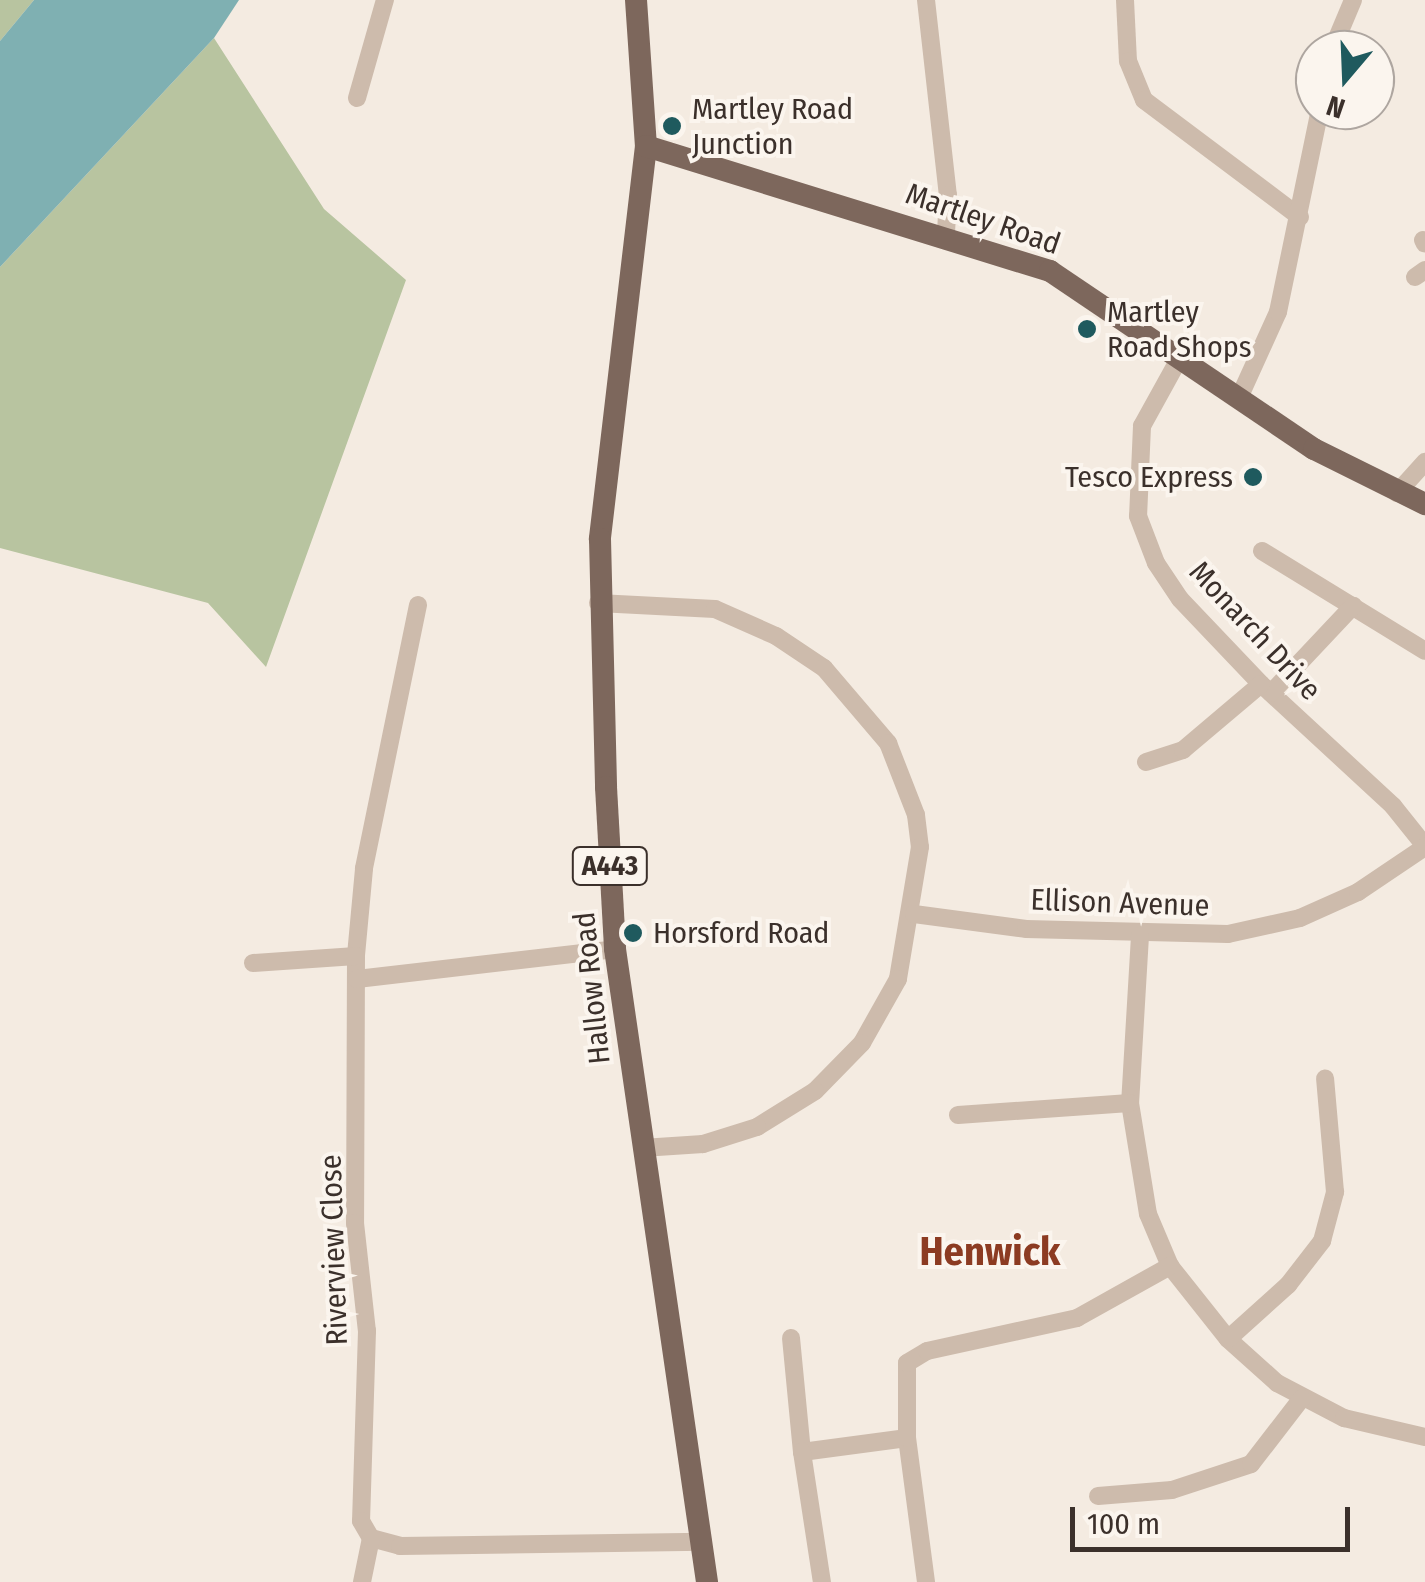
<!DOCTYPE html>
<style>
body{margin:0}
#map{position:relative;width:1425px;height:1582px;overflow:hidden;background:#f4ebe1;font-family:"Fira Sans Condensed",sans-serif}
div>[style]{position:absolute}
.green>*{inset:0;background:#b8c4a0}
.water>*{inset:0;background:#7fb0b2}
.minor>*{height:18px;margin:-9px;padding:0 9px;transform-origin:9px;border-radius:9px;background:#cdbbac}
.major>*{height:22px;margin:-11px;padding:0 11px;transform-origin:11px;border-radius:11px;background:#7d675c}
.dots>*{width:28px;height:28px;translate:-50% -50%;box-sizing:border-box;border:5px solid #fbf5ee;border-radius:50%}
span{translate:-50% -50%;white-space:nowrap;text-align:center;line-height:1.15;-webkit-text-stroke:8px #fbf5ee;paint-order:stroke}
.shield-label span{padding:2px 8px;background:#fbf5ee;border:2px solid;border-radius:8px;-webkit-text-stroke-width:0}
.shield-label{font-size:28px;color:#3b302b;font-weight:700}
.poi-label{font-size:30px;color:#3b302b}
.left{translate:0 -50%;text-align:left}
.right{translate:-100% -50%;text-align:right}
.street-label{font-size:30px;color:#3b302b}
.district-label{font-size:40px;color:#8c3b22;font-weight:700}
.north{position:absolute;left:1295px;top:30px;width:100px;height:100px;box-sizing:border-box;background:#fbf5ee;border:2px solid #aea6a0;border-radius:50%;rotate:199deg;font-size:28px;font-weight:700;line-height:40px;text-align:center;color:#3b302b}
.north::after{content:'';display:block;margin:auto;width:35px;height:45px;background:#1f5a5e;clip-path:polygon(50% 0,100% 100%,50% 72%,0 100%)}
.scale{position:absolute;left:1070px;top:1507px;width:280px;height:45px;box-sizing:border-box;border:5px solid #3b302b;border-top:0;padding-left:12px;font-size:30px;line-height:35px;white-space:nowrap;color:#3b302b;-webkit-text-stroke:8px #fbf5ee;paint-order:stroke}
</style>
<div id="map">
<div class="green">
<div style="clip-path:polygon(0 0,34px 0,0 41px)"></div>
<div style="clip-path:polygon(214px 38px,324px 209px,406px 280px,266px 667px,208px 603px,0 548px,0 267px)"></div>
</div>
<div class="water">
<div style="clip-path:polygon(34px 0,239px 0,214px 38px,0 267px,0 41px)"></div>
</div>
<div class="minor">
<div style="left:926px;top:0;width:196px;rotate:83.6deg"></div>
<div style="left:948px;top:195px;width:39px;rotate:93deg"></div>
<div style="left:1125px;top:0;width:61px;rotate:87.2deg"></div>
<div style="left:1128px;top:61px;width:42px;rotate:67.7deg"></div>
<div style="left:1144px;top:100px;width:195px;rotate:36.9deg"></div>
<div style="left:1332px;top:50px;width:54px;rotate:-67.2deg"></div>
<div style="left:357px;top:98px;width:102px;rotate:-74.1deg"></div>
<div style="left:1423px;top:240px;width:4px;rotate:63deg"></div>
<div style="left:1415px;top:277px;width:12px;rotate:-35deg"></div>
<div style="left:1179px;top:359px;width:77px;rotate:118.9deg"></div>
<div style="left:1142px;top:426px;width:90px;rotate:92.5deg"></div>
<div style="left:1138px;top:516px;width:50px;rotate:69deg"></div>
<div style="left:1156px;top:563px;width:43px;rotate:56.3deg"></div>
<div style="left:1180px;top:599px;width:117px;rotate:46.4deg"></div>
<div style="left:1261px;top:684px;width:180px;rotate:42.7deg"></div>
<div style="left:1393px;top:806px;width:51px;rotate:51.3deg"></div>
<div style="left:1239px;top:398px;width:94px;rotate:-65.6deg"></div>
<div style="left:1278px;top:312px;width:206px;rotate:-78.3deg"></div>
<div style="left:1397px;top:493px;width:42px;rotate:-47.9deg"></div>
<div style="left:1262px;top:551px;width:191px;rotate:31.5deg"></div>
<div style="left:598px;top:603px;width:117px;rotate:2.9deg"></div>
<div style="left:715px;top:609px;width:67px;rotate:23.9deg"></div>
<div style="left:776px;top:636px;width:58px;rotate:33.7deg"></div>
<div style="left:824px;top:668px;width:99px;rotate:49.5deg"></div>
<div style="left:888px;top:743px;width:77px;rotate:68.7deg"></div>
<div style="left:916px;top:815px;width:32px;rotate:83deg"></div>
<div style="left:920px;top:847px;width:134px;rotate:99.5deg"></div>
<div style="left:898px;top:979px;width:73px;rotate:119.4deg"></div>
<div style="left:862px;top:1043px;width:67px;rotate:134.4deg"></div>
<div style="left:815px;top:1091px;width:68px;rotate:148.2deg"></div>
<div style="left:757px;top:1127px;width:57px;rotate:162.5deg"></div>
<div style="left:703px;top:1144px;width:61px;rotate:176.2deg"></div>
<div style="left:418px;top:605px;width:269px;rotate:101.6deg"></div>
<div style="left:364px;top:869px;width:87px;rotate:95.3deg"></div>
<div style="left:356px;top:956px;width:267px;rotate:90.2deg"></div>
<div style="left:355px;top:1223px;width:109px;rotate:83.7deg"></div>
<div style="left:367px;top:1331px;width:190px;rotate:91.8deg"></div>
<div style="left:361px;top:1521px;width:20px;rotate:60deg"></div>
<div style="left:371px;top:1538px;width:30px;rotate:15deg"></div>
<div style="left:400px;top:1546px;width:303px;rotate:-0.8deg"></div>
<div style="left:1271px;top:693px;width:120px;rotate:-46.7deg"></div>
<div style="left:1146px;top:762px;width:39px;rotate:-18deg"></div>
<div style="left:1183px;top:750px;width:102px;rotate:-40.2deg"></div>
<div style="left:914px;top:914px;width:113px;rotate:7.6deg"></div>
<div style="left:1026px;top:929px;width:202px;rotate:1.4deg"></div>
<div style="left:1228px;top:934px;width:74px;rotate:-12.5deg"></div>
<div style="left:1300px;top:918px;width:64px;rotate:-24.1deg"></div>
<div style="left:1358px;top:892px;width:81px;rotate:-33.9deg"></div>
<div style="left:1140px;top:936px;width:167px;rotate:93.4deg"></div>
<div style="left:1130px;top:1103px;width:112px;rotate:80.8deg"></div>
<div style="left:1148px;top:1214px;width:56px;rotate:67.1deg"></div>
<div style="left:1170px;top:1266px;width:93px;rotate:51.5deg"></div>
<div style="left:1228px;top:1339px;width:66px;rotate:41.9deg"></div>
<div style="left:1277px;top:1383px;width:76px;rotate:27.6deg"></div>
<div style="left:1344px;top:1418px;width:83px;rotate:13.2deg"></div>
<div style="left:253px;top:963px;width:103px;rotate:-3.9deg"></div>
<div style="left:357px;top:979px;width:260px;rotate:-6.6deg"></div>
<div style="left:958px;top:1115px;width:172px;rotate:-4deg"></div>
<div style="left:791px;top:1338px;width:115px;rotate:84.5deg"></div>
<div style="left:802px;top:1452px;width:106px;rotate:-7.6deg"></div>
<div style="left:1228px;top:1339px;width:81px;rotate:-42deg"></div>
<div style="left:1288px;top:1285px;width:56px;rotate:-52.3deg"></div>
<div style="left:1322px;top:1241px;width:51px;rotate:-75.1deg"></div>
<div style="left:1335px;top:1192px;width:114px;rotate:-95deg"></div>
<div style="left:802px;top:1452px;width:132px;rotate:81.3deg"></div>
<div style="left:1098px;top:1496px;width:74px;rotate:-4.6deg"></div>
<div style="left:1172px;top:1490px;width:83px;rotate:-18.2deg"></div>
<div style="left:1251px;top:1464px;width:83px;rotate:-52.3deg"></div>
<div style="left:362px;top:1582px;width:45px;rotate:-78.4deg"></div>
<div style="left:926px;top:1582px;width:145px;rotate:-97.5deg"></div>
<div style="left:907px;top:1438px;width:75px;rotate:-90deg"></div>
<div style="left:907px;top:1363px;width:23px;rotate:-31deg"></div>
<div style="left:927px;top:1351px;width:154px;rotate:-12.4deg"></div>
<div style="left:1077px;top:1318px;width:107px;rotate:-29.2deg"></div>
</div>
<div class="major">
<div style="left:636px;top:0;width:146px;rotate:86.1deg"></div>
<div style="left:646px;top:146px;width:396px;rotate:96.7deg"></div>
<div style="left:600px;top:539px;width:248px;rotate:88.6deg"></div>
<div style="left:606px;top:787px;width:162px;rotate:86.8deg"></div>
<div style="left:615px;top:949px;width:640px;rotate:81.73deg"></div>
<div style="left:646px;top:146px;width:423px;rotate:17.2deg"></div>
<div style="left:1050px;top:271px;width:318px;rotate:34deg"></div>
<div style="left:1314px;top:449px;width:124px;rotate:26.4deg"></div>
</div>
<div class="dots">
<div style="left:672px;top:126px;background:#1f5a5e"></div>
<div style="left:1087px;top:329px;background:#1f5a5e"></div>
<div style="left:1253px;top:477px;background:#1f5a5e"></div>
<div style="left:633px;top:933px;background:#1f5a5e"></div>
</div>
<div class="shield-label">
<span style="left:610px;top:866px">A443</span>
</div>
<div class="poi-label">
<span class="left" style="left:692px;top:126px">Martley Road<br>Junction</span>
<span class="left" style="left:1107px;top:329px">Martley<br>Road Shops</span>
<span class="right" style="left:1233px;top:477px">Tesco Express</span>
<span class="left" style="left:653px;top:933px">Horsford Road</span>
</div>
<div class="street-label">
<span style="left:983px;top:219px;rotate:19deg">Martley Road</span>
<span style="left:1255px;top:631px;rotate:47deg">Monarch Drive</span>
<span style="left:1120px;top:903px;rotate:2deg">Ellison Avenue</span>
<span style="left:592px;top:988px;rotate:-96deg">Hallow Road</span>
<span style="left:334px;top:1250px;rotate:-92deg">Riverview Close</span>
</div>
<div class="district-label">
<span style="left:990px;top:1252px">Henwick</span>
</div>
<div class="north">N</div>
<div class="scale">100 m</div>
</div>
